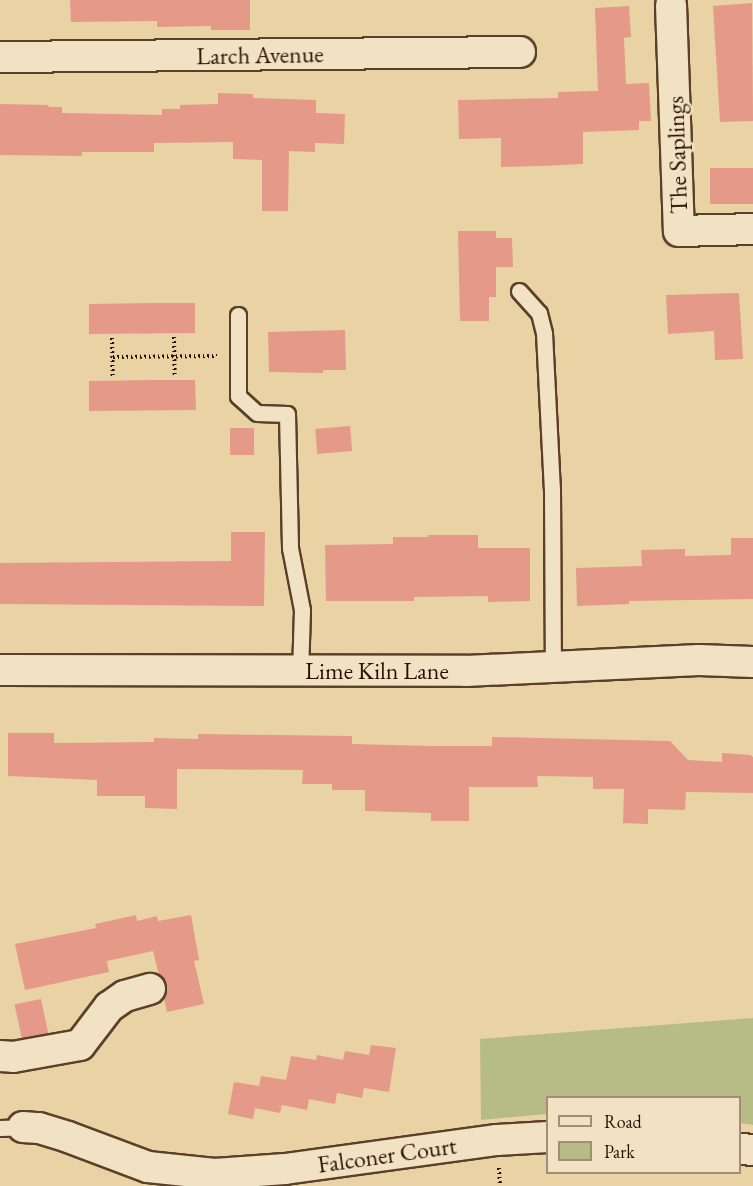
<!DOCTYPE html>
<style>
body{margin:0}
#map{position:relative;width:753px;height:1186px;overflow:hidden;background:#e9d3a5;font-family:"EB Garamond",serif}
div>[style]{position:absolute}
.green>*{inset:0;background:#b7bc86}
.building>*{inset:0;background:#e49989;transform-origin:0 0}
.path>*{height:4px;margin-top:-2px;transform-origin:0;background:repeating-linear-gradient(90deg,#2c0f00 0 1.5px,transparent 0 4.5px)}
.roads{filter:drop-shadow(2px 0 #5b4029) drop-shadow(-2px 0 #5b4029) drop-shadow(0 2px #5b4029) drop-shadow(0 -2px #5b4029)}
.lane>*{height:15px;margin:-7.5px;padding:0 7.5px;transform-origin:7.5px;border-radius:7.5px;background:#f1e2c4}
.street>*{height:30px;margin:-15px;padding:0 15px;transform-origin:15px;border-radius:15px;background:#f1e2c4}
span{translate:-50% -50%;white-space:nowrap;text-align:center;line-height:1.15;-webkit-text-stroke:5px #f1e2c4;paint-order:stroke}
.street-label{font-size:24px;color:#2c0f00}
.legend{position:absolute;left:546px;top:1096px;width:195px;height:78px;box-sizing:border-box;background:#f1e2c4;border:2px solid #a28e76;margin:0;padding:8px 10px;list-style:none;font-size:18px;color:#2c0f00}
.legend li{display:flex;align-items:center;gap:12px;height:30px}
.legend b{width:30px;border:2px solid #a28e76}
</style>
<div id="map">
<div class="green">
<div style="clip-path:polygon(753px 1018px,753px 1125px,740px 1123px,740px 1098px,548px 1098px,547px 1114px,481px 1120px,480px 1039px)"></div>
</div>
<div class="building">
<div style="clip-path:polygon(70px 0,250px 0,250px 30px,211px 30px,211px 26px,157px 27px,157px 21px,71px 22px)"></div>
<div style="clip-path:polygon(752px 3px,753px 121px,720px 122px,713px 6px)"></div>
<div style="clip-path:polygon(629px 6px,631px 37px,624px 38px,626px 84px,649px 83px,651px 121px,639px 121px,639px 130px,583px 132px,583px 164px,542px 166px,501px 167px,501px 138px,459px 139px,458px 100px,558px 98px,558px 92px,598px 91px,595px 8px)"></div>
<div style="clip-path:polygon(218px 93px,253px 94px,253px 98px,316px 100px,316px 113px,345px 114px,344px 144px,315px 143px,315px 152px,289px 151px,288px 211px,262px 211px,262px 160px,233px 159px,233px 142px,154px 143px,154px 152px,82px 152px,82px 156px,0 155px,0 104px,48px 105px,49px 107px,62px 107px,62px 113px,162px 115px,162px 109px,180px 109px,180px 105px,218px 104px)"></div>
<div style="left:753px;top:168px;width:36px;height:43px;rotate:90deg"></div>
<div style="clip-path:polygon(458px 231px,496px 231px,496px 238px,512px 238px,513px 267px,496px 267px,496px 297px,489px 297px,489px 321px,460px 321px)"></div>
<div style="clip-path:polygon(739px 293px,743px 359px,715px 360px,714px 331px,668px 334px,666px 295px)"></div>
<div style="clip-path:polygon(153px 303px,195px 303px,195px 333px,89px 334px,89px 304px)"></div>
<div style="clip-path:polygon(345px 330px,346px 370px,323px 370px,323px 373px,269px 372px,268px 332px)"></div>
<div style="clip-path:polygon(153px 380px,195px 380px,196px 410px,89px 411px,89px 381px)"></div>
<div style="left:350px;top:426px;width:25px;height:35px;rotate:85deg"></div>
<div style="left:230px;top:428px;width:24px;height:27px"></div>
<div style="clip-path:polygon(231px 532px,265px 532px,264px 606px,0 604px,0 563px,231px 561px)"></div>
<div style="clip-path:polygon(428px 535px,478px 535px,478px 548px,530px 548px,530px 601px,488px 602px,488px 596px,414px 597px,414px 601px,326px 601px,325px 545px,393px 544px,393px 537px,428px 537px)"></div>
<div style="clip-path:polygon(731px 538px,753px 538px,753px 599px,629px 601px,629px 604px,577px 606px,576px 568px,642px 566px,641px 550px,685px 549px,685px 556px,731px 555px)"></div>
<div style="clip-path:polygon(8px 733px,54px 733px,54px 743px,154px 742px,154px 738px,198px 739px,198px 734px,352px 736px,352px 744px,431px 746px,492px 746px,492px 737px,670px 741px,688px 760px,722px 762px,722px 753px,750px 755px,753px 757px,753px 793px,686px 792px,685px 810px,648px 809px,648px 824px,623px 823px,624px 789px,593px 789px,593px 777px,537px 776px,538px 787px,469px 787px,469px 821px,431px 821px,431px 813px,365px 811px,365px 790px,332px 790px,332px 784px,302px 784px,303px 770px,177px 769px,177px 809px,145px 808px,145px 796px,97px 796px,97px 780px,8px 776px)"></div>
<div style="clip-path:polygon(136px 915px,137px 921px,157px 916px,158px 921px,191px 915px,199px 960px,194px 961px,204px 1004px,167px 1012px,164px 998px,167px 985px,159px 975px,153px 951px,107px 961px,109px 972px,25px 990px,15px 944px,96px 928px,95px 924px)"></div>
<div style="left:41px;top:999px;width:35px;height:27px;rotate:78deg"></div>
<div style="clip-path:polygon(371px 1045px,396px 1048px,389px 1092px,364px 1088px,362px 1098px,337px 1093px,335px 1104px,309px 1099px,307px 1110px,282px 1105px,280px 1113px,255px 1108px,253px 1119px,228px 1114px,234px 1082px,259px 1086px,261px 1076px,286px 1080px,291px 1056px,316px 1060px,317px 1055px,343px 1060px,345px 1051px,369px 1055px)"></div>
</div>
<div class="path">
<div style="left:174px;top:337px;width:39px;rotate:89deg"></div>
<div style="left:112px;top:338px;width:39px;rotate:89deg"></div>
<div style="left:113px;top:357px;width:104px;rotate:-0.6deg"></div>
<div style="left:499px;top:1168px;width:18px;rotate:87deg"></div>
</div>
<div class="roads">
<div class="lane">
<div style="left:519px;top:291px;width:30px;rotate:48deg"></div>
<div style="left:539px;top:313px;width:21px;rotate:76deg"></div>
<div style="left:544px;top:333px;width:156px;rotate:87.1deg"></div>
<div style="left:552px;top:489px;width:178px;rotate:89.7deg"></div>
<div style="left:238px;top:315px;width:81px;rotate:90deg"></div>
<div style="left:238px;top:396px;width:25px;rotate:42deg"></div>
<div style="left:257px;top:413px;width:30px;rotate:2deg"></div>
<div style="left:287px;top:414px;width:134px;rotate:88.7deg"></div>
<div style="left:290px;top:548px;width:63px;rotate:79deg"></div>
<div style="left:302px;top:610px;width:62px;rotate:91.8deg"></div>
<div style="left:0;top:1128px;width:23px;rotate:-2deg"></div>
</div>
<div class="street">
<div style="left:671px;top:5px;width:226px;rotate:88deg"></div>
<div style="left:679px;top:231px;width:74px;rotate:-1.5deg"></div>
<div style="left:0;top:57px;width:520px;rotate:-0.55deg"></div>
<div style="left:0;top:670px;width:466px;rotate:0.1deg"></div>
<div style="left:466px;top:671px;width:233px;rotate:-2.7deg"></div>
<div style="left:699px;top:660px;width:54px;rotate:2.1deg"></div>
<div style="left:0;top:1056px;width:13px;rotate:4deg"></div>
<div style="left:13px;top:1057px;width:68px;rotate:-10.2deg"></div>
<div style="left:80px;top:1045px;width:48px;rotate:-52.7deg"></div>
<div style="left:109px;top:1007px;width:19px;rotate:-35deg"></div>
<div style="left:125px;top:996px;width:26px;rotate:-16deg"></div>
<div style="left:23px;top:1127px;width:16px;rotate:4deg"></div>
<div style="left:39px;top:1128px;width:30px;rotate:17deg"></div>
<div style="left:68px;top:1137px;width:85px;rotate:20.6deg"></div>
<div style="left:148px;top:1167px;width:67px;rotate:6deg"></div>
<div style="left:215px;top:1174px;width:70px;rotate:-4.1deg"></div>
<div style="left:285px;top:1169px;width:214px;rotate:-7.8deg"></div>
<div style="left:497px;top:1140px;width:51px;rotate:-3.4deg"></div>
<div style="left:740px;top:1149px;width:13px;rotate:4deg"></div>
</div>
</div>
<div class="street-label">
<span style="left:260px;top:55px;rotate:-1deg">Larch Avenue</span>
<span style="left:677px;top:155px;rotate:-92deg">The Saplings</span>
<span style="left:377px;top:671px">Lime Kiln Lane</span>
<span style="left:387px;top:1155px;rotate:-8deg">Falconer Court</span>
</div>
<ul class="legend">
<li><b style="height:8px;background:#f1e2c4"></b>Road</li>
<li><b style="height:16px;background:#b7bc86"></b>Park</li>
</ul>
</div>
